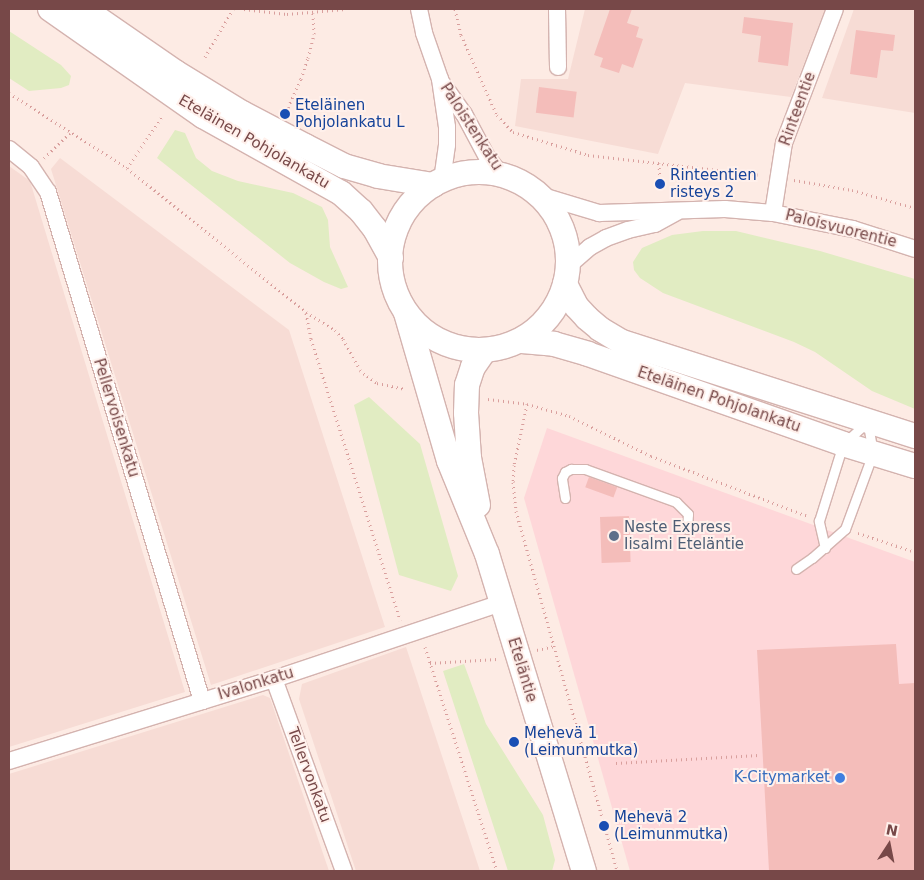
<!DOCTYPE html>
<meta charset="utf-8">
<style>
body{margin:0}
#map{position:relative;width:924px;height:880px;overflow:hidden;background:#fdebe4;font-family:"DejaVu Sans",sans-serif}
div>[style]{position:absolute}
.residential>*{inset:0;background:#f7dcd5}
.commercial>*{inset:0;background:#fed7d9}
.green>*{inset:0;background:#e1ecc2}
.building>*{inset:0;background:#f4bdba;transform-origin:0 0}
.path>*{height:3px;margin-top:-1.5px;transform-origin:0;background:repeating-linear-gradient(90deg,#d99f9d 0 1px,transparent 0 5px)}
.roads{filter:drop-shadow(1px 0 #d4b3af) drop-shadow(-1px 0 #d4b3af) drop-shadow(0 1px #d4b3af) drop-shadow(0 -1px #d4b3af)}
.lane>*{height:9px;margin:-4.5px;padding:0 4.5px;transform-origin:4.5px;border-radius:4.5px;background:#fff}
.street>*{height:16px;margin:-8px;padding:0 8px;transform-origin:8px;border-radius:8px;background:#fff}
.secondary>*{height:24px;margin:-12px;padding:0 12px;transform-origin:12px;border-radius:12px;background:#fff}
.secondary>.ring{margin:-12px;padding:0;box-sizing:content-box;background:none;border:24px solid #fff;border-radius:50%}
.dots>*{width:14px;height:14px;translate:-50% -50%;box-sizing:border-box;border:2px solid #fff0eb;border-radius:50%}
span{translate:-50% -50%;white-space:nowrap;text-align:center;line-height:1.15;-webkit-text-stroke:4px #fff0eb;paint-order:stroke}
.transit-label{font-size:15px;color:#164399}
.left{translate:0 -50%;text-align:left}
.street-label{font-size:15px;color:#774848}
.service-label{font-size:15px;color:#4e5e75}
.shop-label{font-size:15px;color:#366cbe}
.right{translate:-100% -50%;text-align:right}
.frame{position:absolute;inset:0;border:10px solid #774848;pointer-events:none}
.north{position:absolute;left:864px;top:820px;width:50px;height:50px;-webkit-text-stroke:4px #fff0eb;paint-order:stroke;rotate:11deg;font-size:14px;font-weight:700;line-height:20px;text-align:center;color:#774848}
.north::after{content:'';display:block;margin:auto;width:18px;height:22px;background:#774848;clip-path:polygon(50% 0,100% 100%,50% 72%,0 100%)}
</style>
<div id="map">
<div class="residential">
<div style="clip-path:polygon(585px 9px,825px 9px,791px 97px,685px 83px,658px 154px,515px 126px,521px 79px,568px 79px)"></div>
<div style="clip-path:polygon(854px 9px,915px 9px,915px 113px,822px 98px)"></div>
<div style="clip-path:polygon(60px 158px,289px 330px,385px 627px,211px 685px,51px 169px)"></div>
<div style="clip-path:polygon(9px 166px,30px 181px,185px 692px,9px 747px)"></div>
<div style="clip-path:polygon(406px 647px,480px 871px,356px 871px,299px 699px,302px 684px)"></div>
<div style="clip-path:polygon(263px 695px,270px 698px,329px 871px,9px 871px,9px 774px)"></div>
</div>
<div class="commercial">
<div style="clip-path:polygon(547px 428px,915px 562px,915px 871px,630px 871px,524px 498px)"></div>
</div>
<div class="green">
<div style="clip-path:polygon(9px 31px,61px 65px,71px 76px,69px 85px,61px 88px,29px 91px,9px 78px)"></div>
<div style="clip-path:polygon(175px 130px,185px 133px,196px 158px,212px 171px,238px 181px,293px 193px,322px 207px,328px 220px,330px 247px,348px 287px,341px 289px,324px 282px,290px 263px,157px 158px)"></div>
<div style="clip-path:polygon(703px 231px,736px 231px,820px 251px,915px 279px,915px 409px,872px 391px,815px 352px,794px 342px,663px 293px,640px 278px,634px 270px,633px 262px,642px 248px,672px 235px)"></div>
<div style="clip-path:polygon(369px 397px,420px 444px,458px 576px,451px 591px,399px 575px,354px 405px)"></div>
<div style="clip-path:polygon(464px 664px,486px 724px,543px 815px,555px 860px,552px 871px,508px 871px,443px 671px)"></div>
</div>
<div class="building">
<div style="clip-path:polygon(610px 9px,632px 9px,627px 23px,639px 27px,636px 37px,643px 39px,633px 68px,622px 64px,619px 73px,600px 67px,603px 58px,594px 55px)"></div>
<div style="clip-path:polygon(744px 17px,793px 23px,788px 66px,758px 62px,761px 36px,742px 33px)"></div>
<div style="clip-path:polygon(856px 30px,895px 35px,893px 51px,881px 50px,877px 78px,850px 74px)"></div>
<div style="left:539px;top:87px;width:38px;height:26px;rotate:7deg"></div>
<div style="left:589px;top:477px;width:30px;height:11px;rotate:20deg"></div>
<div style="left:629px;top:516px;width:46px;height:29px;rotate:88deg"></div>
<div style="clip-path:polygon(896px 644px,899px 684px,915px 683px,915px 871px,769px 871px,757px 650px)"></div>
</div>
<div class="path">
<div style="left:244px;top:9px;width:43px;rotate:6.6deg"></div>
<div style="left:287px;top:14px;width:59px;rotate:-4.8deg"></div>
<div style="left:455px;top:9px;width:27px;rotate:77deg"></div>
<div style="left:461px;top:35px;width:88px;rotate:65.8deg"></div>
<div style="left:497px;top:115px;width:23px;rotate:47deg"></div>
<div style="left:513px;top:132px;width:78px;rotate:17deg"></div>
<div style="left:588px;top:155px;width:174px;rotate:6.6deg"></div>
<div style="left:205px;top:57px;width:56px;rotate:-59.7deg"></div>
<div style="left:9px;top:93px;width:140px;rotate:32.4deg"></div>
<div style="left:127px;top:168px;width:230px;rotate:38.8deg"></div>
<div style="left:306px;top:312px;width:34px;rotate:32deg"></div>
<div style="left:335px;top:330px;width:12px;rotate:48deg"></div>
<div style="left:343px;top:339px;width:35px;rotate:61deg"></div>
<div style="left:360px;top:370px;width:9px;rotate:41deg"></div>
<div style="left:367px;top:376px;width:12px;rotate:35deg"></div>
<div style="left:377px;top:383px;width:29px;rotate:12deg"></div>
<div style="left:286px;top:112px;width:36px;rotate:-66deg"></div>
<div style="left:301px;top:79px;width:22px;rotate:-72deg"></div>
<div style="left:308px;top:58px;width:25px;rotate:-76deg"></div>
<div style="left:314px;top:34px;width:21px;rotate:-93deg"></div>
<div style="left:44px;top:158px;width:36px;rotate:-44deg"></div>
<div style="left:659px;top:163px;width:21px;rotate:87deg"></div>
<div style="left:127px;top:168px;width:64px;rotate:-55.8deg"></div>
<div style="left:794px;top:180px;width:59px;rotate:9.8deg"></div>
<div style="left:852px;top:190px;width:66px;rotate:15.9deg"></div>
<div style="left:306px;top:313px;width:26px;rotate:79deg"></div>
<div style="left:311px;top:339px;width:295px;rotate:72.4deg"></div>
<div style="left:488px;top:399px;width:39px;rotate:7deg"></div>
<div style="left:527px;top:404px;width:44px;rotate:15.9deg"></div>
<div style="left:569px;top:416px;width:91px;rotate:26deg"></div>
<div style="left:651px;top:456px;width:167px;rotate:21deg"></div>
<div style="left:527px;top:404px;width:62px;rotate:102deg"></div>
<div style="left:514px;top:465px;width:17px;rotate:93deg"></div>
<div style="left:513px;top:482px;width:29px;rotate:84deg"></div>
<div style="left:516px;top:511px;width:374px;rotate:74.3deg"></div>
<div style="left:858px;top:533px;width:60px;rotate:18.4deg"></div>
<div style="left:425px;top:647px;width:235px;rotate:72.2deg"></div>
<div style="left:537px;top:650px;width:17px;rotate:-13deg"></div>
<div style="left:430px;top:663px;width:67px;rotate:-3.4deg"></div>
<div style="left:616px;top:763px;width:143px;rotate:-3.2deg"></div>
</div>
<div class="roads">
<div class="lane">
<div style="left:565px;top:498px;width:20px;rotate:-99deg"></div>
<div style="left:562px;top:478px;width:7px;rotate:-63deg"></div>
<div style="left:565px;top:472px;width:7px;rotate:-27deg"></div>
<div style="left:571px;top:469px;width:14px"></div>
<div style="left:585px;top:469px;width:97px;rotate:19.9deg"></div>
<div style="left:676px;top:502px;width:17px;rotate:45deg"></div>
<div style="left:688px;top:514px;width:15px;rotate:94deg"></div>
<div style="left:825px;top:548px;width:28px;rotate:-103deg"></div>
<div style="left:819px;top:521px;width:81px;rotate:-72.7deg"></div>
<div style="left:843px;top:444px;width:31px;rotate:-42deg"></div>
<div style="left:796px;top:569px;width:19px;rotate:-35deg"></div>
<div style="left:812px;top:558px;width:44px;rotate:-41.3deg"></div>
<div style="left:845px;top:529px;width:81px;rotate:-69.8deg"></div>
<div style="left:873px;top:453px;width:29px;rotate:-100deg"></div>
</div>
<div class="street">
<div style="left:419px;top:9px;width:25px;rotate:78deg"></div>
<div style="left:424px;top:33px;width:49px;rotate:70.8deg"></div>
<div style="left:440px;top:79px;width:49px;rotate:81.7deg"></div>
<div style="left:447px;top:127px;width:18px;rotate:90deg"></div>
<div style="left:447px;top:145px;width:34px;rotate:98deg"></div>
<div style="left:557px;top:9px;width:58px;rotate:89deg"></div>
<div style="left:442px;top:83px;width:38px;rotate:55deg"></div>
<div style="left:464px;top:114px;width:49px;rotate:61.9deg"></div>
<div style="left:487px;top:157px;width:24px;rotate:52deg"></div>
<div style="left:9px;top:149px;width:28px;rotate:39deg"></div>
<div style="left:31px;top:167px;width:30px;rotate:56deg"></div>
<div style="left:48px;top:192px;width:532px;rotate:73.17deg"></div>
<div style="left:539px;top:195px;width:63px;rotate:16.7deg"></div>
<div style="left:599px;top:213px;width:126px;rotate:-1.8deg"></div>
<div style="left:725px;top:209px;width:48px;rotate:4.8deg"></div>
<div style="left:773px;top:213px;width:82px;rotate:11.3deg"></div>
<div style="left:853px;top:229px;width:65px;rotate:17.9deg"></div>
<div style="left:773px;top:213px;width:71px;rotate:-81.1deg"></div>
<div style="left:784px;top:143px;width:143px;rotate:-69.2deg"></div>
<div style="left:567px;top:267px;width:30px;rotate:-41deg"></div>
<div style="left:590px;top:247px;width:18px;rotate:-29deg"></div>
<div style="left:606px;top:238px;width:23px;rotate:-20deg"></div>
<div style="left:628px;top:230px;width:28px;rotate:-13deg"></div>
<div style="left:655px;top:224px;width:25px;rotate:-29deg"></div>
<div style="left:274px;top:679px;width:204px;rotate:70deg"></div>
<div style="left:9px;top:761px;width:277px;rotate:-17.2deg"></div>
<div style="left:274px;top:679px;width:239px;rotate:-18.5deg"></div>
</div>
<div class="secondary">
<div style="left:50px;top:9px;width:187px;rotate:35deg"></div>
<div style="left:203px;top:116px;width:158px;rotate:29.2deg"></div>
<div style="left:341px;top:193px;width:27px;rotate:42deg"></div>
<div style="left:361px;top:211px;width:23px;rotate:52deg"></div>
<div style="left:375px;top:229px;width:33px;rotate:61deg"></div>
<div style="left:84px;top:9px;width:111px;rotate:34.7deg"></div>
<div style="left:175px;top:72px;width:79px;rotate:31.5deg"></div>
<div style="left:242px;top:113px;width:71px;rotate:27.6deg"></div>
<div style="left:305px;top:146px;width:44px;rotate:27.1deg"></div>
<div style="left:344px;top:166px;width:35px;rotate:16deg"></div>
<div style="left:378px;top:176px;width:56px;rotate:9.3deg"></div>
<div class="ring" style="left:390px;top:172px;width:154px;height:154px"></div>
<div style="left:565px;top:284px;width:25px;rotate:63deg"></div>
<div style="left:576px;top:306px;width:16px;rotate:47deg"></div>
<div style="left:587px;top:318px;width:17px;rotate:40deg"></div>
<div style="left:600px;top:329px;width:26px;rotate:31deg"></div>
<div style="left:622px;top:342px;width:308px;rotate:17.8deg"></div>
<div style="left:406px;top:313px;width:154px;rotate:73.8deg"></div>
<div style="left:449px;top:461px;width:100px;rotate:67.8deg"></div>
<div style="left:487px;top:554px;width:332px;rotate:73deg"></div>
<div style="left:522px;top:341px;width:32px;rotate:5deg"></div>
<div style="left:554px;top:344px;width:35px;rotate:16deg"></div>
<div style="left:588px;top:354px;width:270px;rotate:19.4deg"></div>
<div style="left:843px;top:444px;width:75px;rotate:17deg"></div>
<div style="left:478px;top:505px;width:48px;rotate:-100.8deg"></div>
<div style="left:469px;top:458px;width:45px;rotate:-93.8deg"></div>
<div style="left:466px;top:413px;width:28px;rotate:-88deg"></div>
<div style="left:467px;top:385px;width:19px;rotate:-72deg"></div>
<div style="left:473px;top:367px;width:19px;rotate:-55deg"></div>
</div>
</div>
<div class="dots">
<div style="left:285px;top:114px;background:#1a4fb4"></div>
<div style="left:660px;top:184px;background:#1a4fb4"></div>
<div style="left:614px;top:536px;background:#5c6f8a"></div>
<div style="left:514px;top:742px;background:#1a4fb4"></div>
<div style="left:840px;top:778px;background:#3f7fe0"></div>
<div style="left:604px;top:826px;background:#1a4fb4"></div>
</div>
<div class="transit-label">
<span class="left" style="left:295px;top:114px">Eteläinen<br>Pohjolankatu L</span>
<span class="left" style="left:670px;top:184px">Rinteentien<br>risteys 2</span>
<span class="left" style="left:524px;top:742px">Mehevä 1<br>(Leimunmutka)</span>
<span class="left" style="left:614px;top:826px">Mehevä 2<br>(Leimunmutka)</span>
</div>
<div class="street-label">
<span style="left:798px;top:109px;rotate:-70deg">Rinteentie</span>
<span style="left:471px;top:127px;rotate:57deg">Paloistenkatu</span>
<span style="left:254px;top:142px;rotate:30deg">Eteläinen Pohjolankatu</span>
<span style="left:841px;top:229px;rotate:14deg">Paloisvuorentie</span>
<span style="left:719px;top:400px;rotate:19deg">Eteläinen Pohjolankatu</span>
<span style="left:116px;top:418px;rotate:73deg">Pellervoisenkatu</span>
<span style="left:522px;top:670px;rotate:73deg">Eteläntie</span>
<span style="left:256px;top:684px;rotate:-17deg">Ivalonkatu</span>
<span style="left:309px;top:775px;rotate:70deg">Tellervonkatu</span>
</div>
<div class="service-label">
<span class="left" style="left:624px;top:536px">Neste Express<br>Iisalmi Eteläntie</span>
</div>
<div class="shop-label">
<span class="right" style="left:830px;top:778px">K-Citymarket</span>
</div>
<div class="frame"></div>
<div class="north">N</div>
</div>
